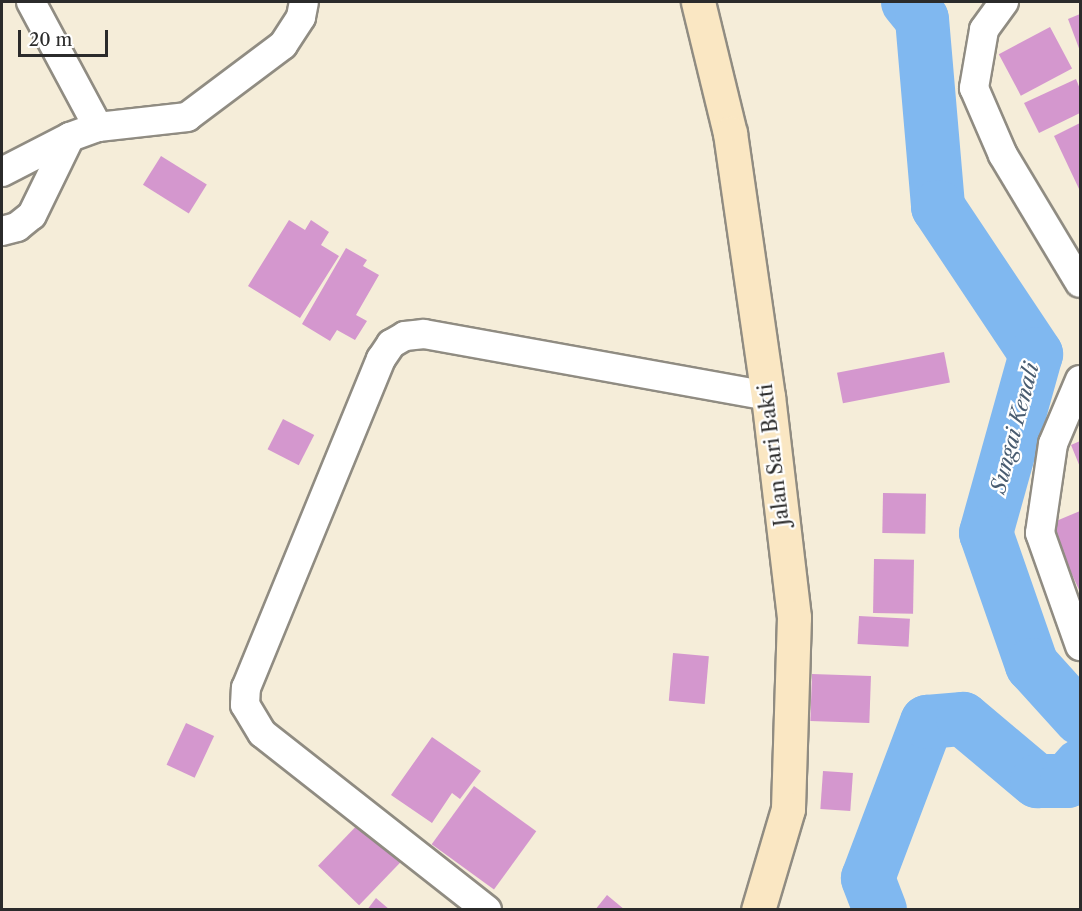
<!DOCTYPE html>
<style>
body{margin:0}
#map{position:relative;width:1082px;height:911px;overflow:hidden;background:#f5edd9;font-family:"Libre Caslon Text",serif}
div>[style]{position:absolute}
.river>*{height:54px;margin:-27px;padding:0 27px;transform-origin:27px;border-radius:27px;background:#80b8f0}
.building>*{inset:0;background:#d497ce;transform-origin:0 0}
.roads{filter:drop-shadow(2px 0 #908c82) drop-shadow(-2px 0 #908c82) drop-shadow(0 2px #908c82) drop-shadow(0 -2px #908c82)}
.minor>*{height:28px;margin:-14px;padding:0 14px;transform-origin:14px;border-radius:14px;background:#fff}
.secondary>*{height:33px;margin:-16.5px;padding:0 16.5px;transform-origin:16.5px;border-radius:16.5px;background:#fae7c3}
span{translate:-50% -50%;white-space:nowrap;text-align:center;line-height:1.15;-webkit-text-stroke:4.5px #fff;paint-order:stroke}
.street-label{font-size:20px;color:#2b2b2b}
.water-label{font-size:21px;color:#495c70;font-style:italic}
.frame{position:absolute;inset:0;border:3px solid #2b2b2b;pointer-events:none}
.scale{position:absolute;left:18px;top:30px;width:90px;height:27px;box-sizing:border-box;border:3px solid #2b2b2b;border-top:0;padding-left:8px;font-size:18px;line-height:21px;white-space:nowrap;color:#2b2b2b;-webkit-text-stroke:4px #fff;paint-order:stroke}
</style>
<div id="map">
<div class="river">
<div style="left:908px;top:2px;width:22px;rotate:51deg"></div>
<div style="left:922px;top:19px;width:189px;rotate:85.1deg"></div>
<div style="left:938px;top:207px;width:177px;rotate:56.3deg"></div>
<div style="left:1036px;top:354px;width:186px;rotate:105.6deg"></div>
<div style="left:986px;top:533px;width:140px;rotate:70.8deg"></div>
<div style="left:1032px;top:665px;width:72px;rotate:47.8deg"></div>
<div style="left:880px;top:910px;width:34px;rotate:-111deg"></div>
<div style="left:868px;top:878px;width:167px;rotate:-69.3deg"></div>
<div style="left:927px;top:722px;width:36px;rotate:-5deg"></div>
<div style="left:963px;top:719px;width:97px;rotate:40deg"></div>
<div style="left:1037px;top:781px;width:30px"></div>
<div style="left:1067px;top:781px;width:20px;rotate:-49deg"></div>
</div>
<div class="building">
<div style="clip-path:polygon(1080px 14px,1080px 51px,1068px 19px)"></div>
<div style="left:1050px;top:27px;width:47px;height:58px;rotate:62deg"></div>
<div style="clip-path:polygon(1076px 79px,1080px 89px,1080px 113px,1039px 133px,1024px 103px)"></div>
<div style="clip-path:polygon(1080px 123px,1080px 191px,1054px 136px)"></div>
<div style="left:161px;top:156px;width:54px;height:34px;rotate:32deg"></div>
<div style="clip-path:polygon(289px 220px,305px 230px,311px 220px,329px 232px,321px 245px,339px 256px,300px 318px,248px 286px)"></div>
<div style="clip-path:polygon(346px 248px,367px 260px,363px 266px,379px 275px,356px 315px,367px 321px,355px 340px,337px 330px,330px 341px,302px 324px)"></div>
<div style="left:944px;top:352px;width:31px;height:109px;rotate:79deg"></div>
<div style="left:283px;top:419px;width:35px;height:34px;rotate:27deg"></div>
<div style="clip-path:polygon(1080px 441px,1080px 467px,1071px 445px)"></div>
<div style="left:883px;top:493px;width:43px;height:40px;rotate:1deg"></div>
<div style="clip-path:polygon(1080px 511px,1080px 592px,1049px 524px)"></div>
<div style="left:874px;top:559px;width:40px;height:54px;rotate:1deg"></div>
<div style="left:859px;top:616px;width:51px;height:28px;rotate:3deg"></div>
<div style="left:673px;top:653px;width:36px;height:48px;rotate:5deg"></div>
<div style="left:812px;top:674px;width:59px;height:47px;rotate:2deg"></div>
<div style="left:186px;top:723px;width:31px;height:46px;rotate:25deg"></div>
<div style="clip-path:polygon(432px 737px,481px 771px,460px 799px,452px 793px,432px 823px,391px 795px)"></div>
<div style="left:823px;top:771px;width:30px;height:38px;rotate:4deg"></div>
<div style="left:474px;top:786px;width:77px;height:72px;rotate:36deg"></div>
<div style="left:366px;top:816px;width:57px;height:69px;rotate:44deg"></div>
<div style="clip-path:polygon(607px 895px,625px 910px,595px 910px)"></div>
<div style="clip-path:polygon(376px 898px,390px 910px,367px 910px)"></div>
</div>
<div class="roads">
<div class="minor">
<div style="left:31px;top:2px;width:142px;rotate:61.8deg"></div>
<div style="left:1004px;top:2px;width:34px;rotate:126deg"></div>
<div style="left:984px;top:30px;width:59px;rotate:99.8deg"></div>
<div style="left:974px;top:88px;width:73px;rotate:66.6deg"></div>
<div style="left:1003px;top:155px;width:149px;rotate:59deg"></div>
<div style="left:2px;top:172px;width:76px;rotate:-27.2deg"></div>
<div style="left:2px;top:231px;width:16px;rotate:-15deg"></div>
<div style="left:17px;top:227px;width:19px;rotate:-39deg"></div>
<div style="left:32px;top:215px;width:87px;rotate:-64deg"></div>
<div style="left:70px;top:137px;width:30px;rotate:-20deg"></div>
<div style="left:98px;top:127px;width:90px;rotate:-6.4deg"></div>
<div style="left:187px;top:117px;width:120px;rotate:-36.9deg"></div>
<div style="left:283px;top:45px;width:33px;rotate:-57deg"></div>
<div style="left:301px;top:17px;width:15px;rotate:-79deg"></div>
<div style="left:1080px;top:380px;width:69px;rotate:112.9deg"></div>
<div style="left:1053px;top:444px;width:90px;rotate:98.3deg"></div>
<div style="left:1040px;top:533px;width:120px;rotate:70.5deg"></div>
<div style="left:487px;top:910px;width:286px;rotate:-141.8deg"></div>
<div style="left:262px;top:733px;width:33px;rotate:-121deg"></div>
<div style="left:245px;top:705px;width:17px;rotate:-87deg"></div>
<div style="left:246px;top:688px;width:356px;rotate:-67.7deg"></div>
<div style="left:381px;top:359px;width:18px;rotate:-56deg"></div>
<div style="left:391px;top:344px;width:16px;rotate:-30deg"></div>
<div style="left:405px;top:336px;width:19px;rotate:-6deg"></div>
<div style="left:424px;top:334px;width:350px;rotate:10.2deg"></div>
</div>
<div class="secondary">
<div style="left:698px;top:2px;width:135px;rotate:76.3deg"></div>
<div style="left:730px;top:133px;width:266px;rotate:81.8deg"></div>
<div style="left:768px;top:396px;width:223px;rotate:83.3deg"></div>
<div style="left:794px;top:617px;width:192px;rotate:91.8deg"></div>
<div style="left:788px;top:809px;width:105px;rotate:106.5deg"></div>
</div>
</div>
<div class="street-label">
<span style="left:774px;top:455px;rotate:-97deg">Jalan Sari Bakti</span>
</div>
<div class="water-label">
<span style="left:1015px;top:428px;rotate:-75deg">Sungai Kenali</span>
</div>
<div class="frame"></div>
<div class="scale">20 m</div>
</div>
